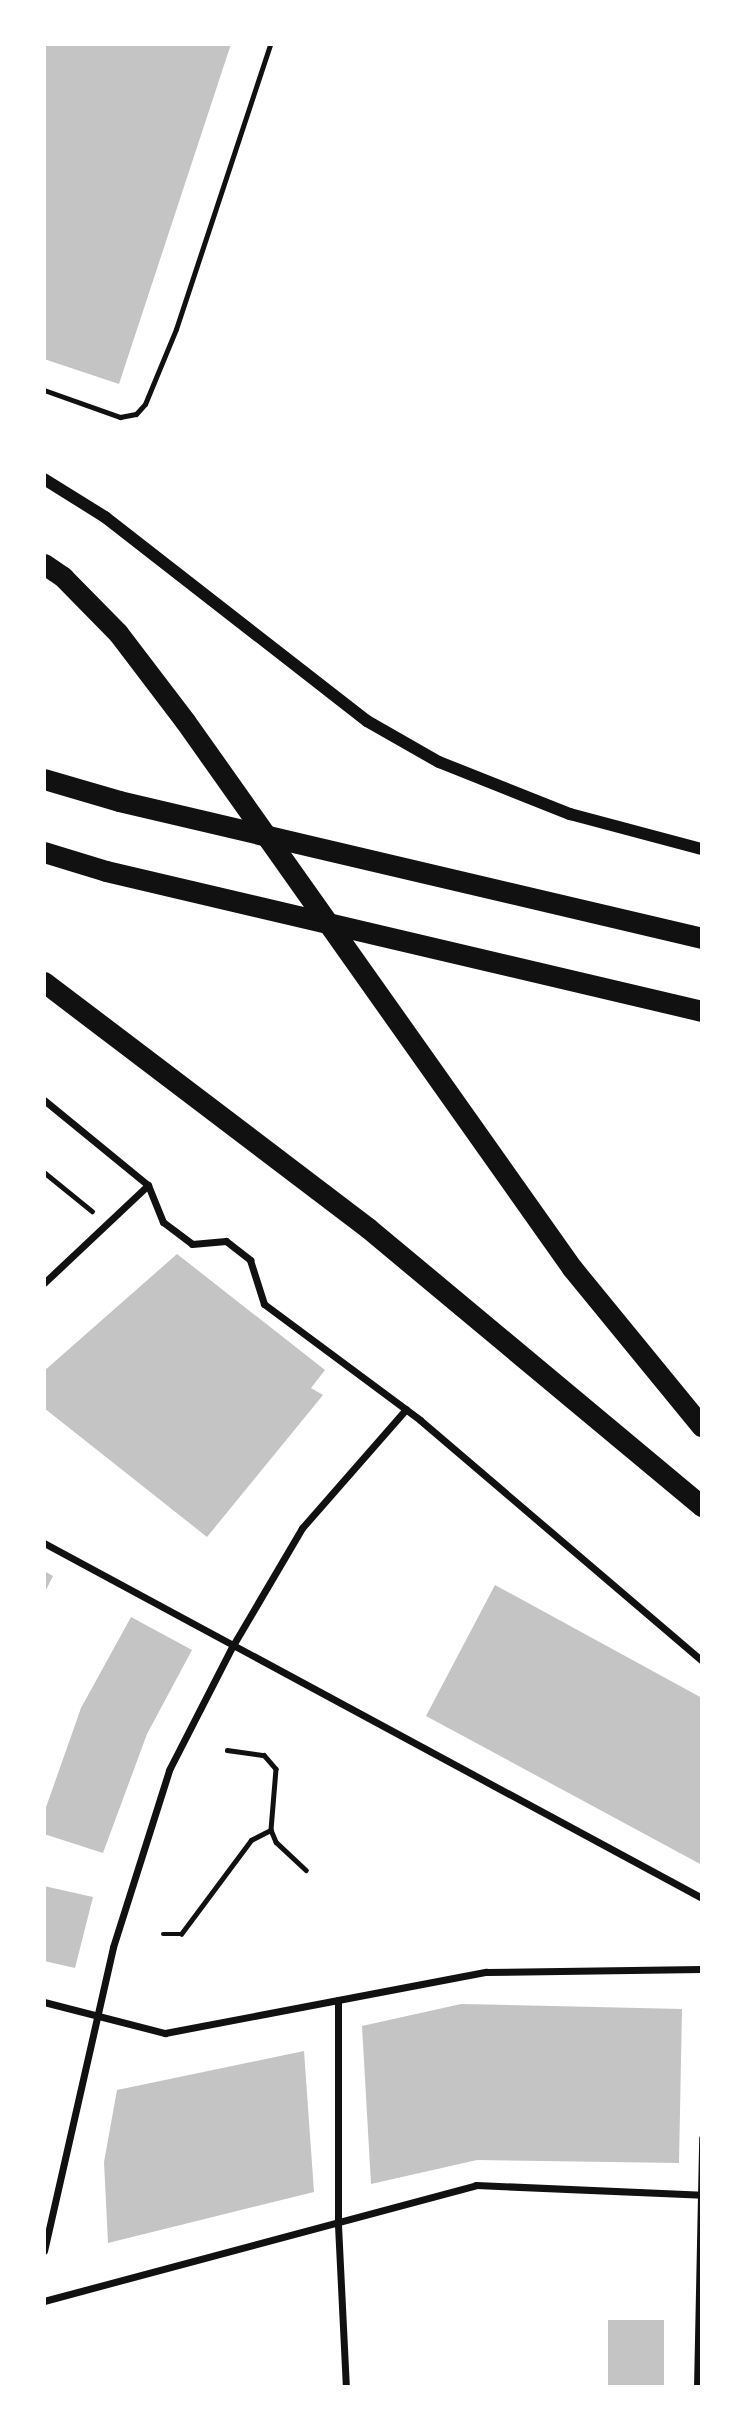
<!DOCTYPE html>
<style>
body{margin:0}
#map{position:relative;width:746px;height:2431px;overflow:hidden;background:#fff;font-family:"Crimson Pro",serif}
div>[style]{position:absolute}
.building>*{inset:0;background:#c4c4c4;transform-origin:0 0}
.path>*{height:4.5px;margin:-2.25px;padding:0 2.25px;transform-origin:2.25px;border-radius:2.25px;background:#111}
.service>*{height:5px;margin:-2.5px;padding:0 2.5px;transform-origin:2.5px;border-radius:2.5px;background:#111}
.minor>*{height:7px;margin:-3.5px;padding:0 3.5px;transform-origin:3.5px;border-radius:3.5px;background:#111}
.tertiary>*{height:12px;margin:-6px;padding:0 6px;transform-origin:6px;border-radius:6px;background:#111}
.motorway>*{height:21px;margin:-10.5px;padding:0 10.5px;transform-origin:10.5px;border-radius:10.5px;background:#111}
span{translate:-50% -50%;white-space:nowrap;text-align:center;line-height:1.15;-webkit-text-stroke:7px #fff;paint-order:stroke}
.frame{position:absolute;inset:0;border:46px solid #fff;pointer-events:none}
</style>
<div id="map">
<div class="building">
<div style="clip-path:polygon(44px 44px,231px 44px,119px 384px,44px 359px)"></div>
<div style="clip-path:polygon(177px 1254px,325px 1370px,311px 1388px,323px 1395px,207px 1537px,44px 1408px,44px 1371px)"></div>
<div style="clip-path:polygon(44px 1571px,53px 1576px,44px 1594px)"></div>
<div style="clip-path:polygon(495px 1585px,702px 1698px,702px 1865px,426px 1716px)"></div>
<div style="clip-path:polygon(131px 1617px,192px 1650px,147px 1734px,103px 1853px,44px 1834px,44px 1813px,81px 1708px)"></div>
<div style="clip-path:polygon(44px 1886px,93px 1897px,75px 1968px,44px 1961px)"></div>
<div style="clip-path:polygon(461px 2004px,682px 2009px,679px 2163px,477px 2160px,371px 2184px,362px 2026px)"></div>
<div style="clip-path:polygon(304px 2051px,314px 2192px,108px 2243px,104px 2162px,117px 2090px)"></div>
<div style="left:664px;top:2320px;width:67px;height:56px;rotate:90deg"></div>
</div>
<div class="path">
<div style="left:44px;top:1172px;width:62px;rotate:39.1deg"></div>
<div style="left:227px;top:1750px;width:37px;rotate:8deg"></div>
<div style="left:264px;top:1755px;width:18px;rotate:49deg"></div>
<div style="left:276px;top:1769px;width:61px;rotate:94.7deg"></div>
<div style="left:271px;top:1830px;width:13px;rotate:67deg"></div>
<div style="left:276px;top:1842px;width:41px;rotate:43deg"></div>
<div style="left:163px;top:1934px;width:18px"></div>
<div style="left:181px;top:1934px;width:117px;rotate:-53.3deg"></div>
<div style="left:251px;top:1840px;width:22px;rotate:-27deg"></div>
</div>
<div class="service">
<div style="left:44px;top:390px;width:81px;rotate:19.6deg"></div>
<div style="left:120px;top:417px;width:16px;rotate:-11deg"></div>
<div style="left:136px;top:414px;width:13px;rotate:-48deg"></div>
<div style="left:145px;top:404px;width:81px;rotate:-67.5deg"></div>
<div style="left:176px;top:329px;width:300px;rotate:-71.7deg"></div>
</div>
<div class="minor">
<div style="left:44px;top:1100px;width:134px;rotate:39.3deg"></div>
<div style="left:148px;top:1185px;width:40px;rotate:68deg"></div>
<div style="left:163px;top:1222px;width:36px;rotate:37deg"></div>
<div style="left:192px;top:1244px;width:34px;rotate:-5deg"></div>
<div style="left:226px;top:1241px;width:31px;rotate:38deg"></div>
<div style="left:250px;top:1260px;width:46px;rotate:72.3deg"></div>
<div style="left:264px;top:1304px;width:194px;rotate:36.6deg"></div>
<div style="left:420px;top:1420px;width:371px;rotate:40.5deg"></div>
<div style="left:44px;top:1283px;width:143px;rotate:-43.3deg"></div>
<div style="left:44px;top:1543px;width:748px;rotate:28.35deg"></div>
<div style="left:338px;top:2000px;width:225px;rotate:90deg"></div>
<div style="left:338px;top:2225px;width:162px;rotate:87.2deg"></div>
<div style="left:44px;top:2002px;width:125px;rotate:14.4deg"></div>
<div style="left:165px;top:2033px;width:327px;rotate:-10.8deg"></div>
<div style="left:486px;top:1972px;width:216px;rotate:-0.8deg"></div>
<div style="left:44px;top:2251px;width:312px;rotate:-77.2deg"></div>
<div style="left:113px;top:1947px;width:186px;rotate:-72.4deg"></div>
<div style="left:169px;top:1770px;width:138px;rotate:-62.9deg"></div>
<div style="left:232px;top:1647px;width:138px;rotate:-59.5deg"></div>
<div style="left:302px;top:1528px;width:158px;rotate:-48.8deg"></div>
<div style="left:44px;top:2301px;width:447px;rotate:-15deg"></div>
<div style="left:476px;top:2185px;width:226px;rotate:2.5deg"></div>
<div style="left:697px;top:2387px;width:249px;rotate:-88.8deg"></div>
</div>
<div class="tertiary">
<div style="left:44px;top:479px;width:72px;rotate:31.9deg"></div>
<div style="left:105px;top:517px;width:332px;rotate:37.9deg"></div>
<div style="left:367px;top:721px;width:83px;rotate:29.7deg"></div>
<div style="left:439px;top:762px;width:141px;rotate:21.7deg"></div>
<div style="left:570px;top:814px;width:137px;rotate:14.9deg"></div>
</div>
<div class="motorway">
<div style="left:44px;top:564px;width:23px;rotate:34deg"></div>
<div style="left:63px;top:577px;width:78px;rotate:45.5deg"></div>
<div style="left:118px;top:633px;width:111px;rotate:52.7deg"></div>
<div style="left:185px;top:721px;width:670px;rotate:54.72deg"></div>
<div style="left:572px;top:1268px;width:205px;rotate:50.7deg"></div>
<div style="left:44px;top:779px;width:78px;rotate:16.3deg"></div>
<div style="left:119px;top:801px;width:599px;rotate:13.22deg"></div>
<div style="left:44px;top:852px;width:65px;rotate:17deg"></div>
<div style="left:106px;top:871px;width:612px;rotate:13.22deg"></div>
<div style="left:44px;top:982px;width:407px;rotate:37.2deg"></div>
<div style="left:368px;top:1228px;width:435px;rotate:39.8deg"></div>
</div>
<div class="frame"></div>
</div>
